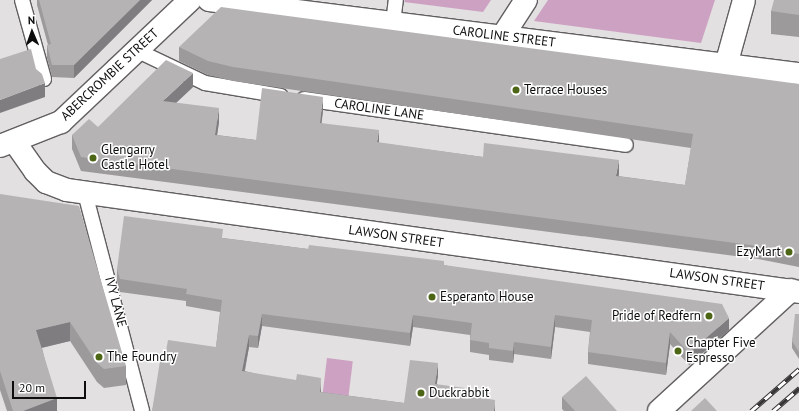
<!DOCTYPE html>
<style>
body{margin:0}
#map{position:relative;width:799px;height:411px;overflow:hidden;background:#e3e0e2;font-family:"PT Sans",sans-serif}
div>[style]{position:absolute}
.green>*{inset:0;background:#cda1c2;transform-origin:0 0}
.roads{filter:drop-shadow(1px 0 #625f61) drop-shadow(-1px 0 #625f61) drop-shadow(0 1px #625f61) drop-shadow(0 -1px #625f61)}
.lane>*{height:14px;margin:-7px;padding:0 7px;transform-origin:7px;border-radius:7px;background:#fff}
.street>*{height:22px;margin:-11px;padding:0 11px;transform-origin:11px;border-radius:11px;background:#fff}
.secondary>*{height:22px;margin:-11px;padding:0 11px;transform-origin:11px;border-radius:11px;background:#fff}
.rail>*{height:4.5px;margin-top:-2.25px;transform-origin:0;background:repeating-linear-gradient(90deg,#fff 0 9px,#363435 0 18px);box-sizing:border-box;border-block:1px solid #363435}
.wall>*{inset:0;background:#9d9a9c}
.shaded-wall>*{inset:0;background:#7f7d7f}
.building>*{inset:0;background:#b6b3b5}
.dots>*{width:11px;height:11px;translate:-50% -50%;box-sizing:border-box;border:2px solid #fff;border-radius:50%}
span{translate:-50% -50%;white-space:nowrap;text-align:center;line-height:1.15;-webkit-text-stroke:3px #fff;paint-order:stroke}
.street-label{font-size:13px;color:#0e0d0d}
.poi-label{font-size:13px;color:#0e0d0d}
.left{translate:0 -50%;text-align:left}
.right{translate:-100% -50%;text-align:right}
.north{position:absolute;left:12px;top:12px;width:40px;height:40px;-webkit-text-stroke:3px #fff;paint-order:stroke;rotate:358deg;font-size:11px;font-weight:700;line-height:16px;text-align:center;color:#0e0d0d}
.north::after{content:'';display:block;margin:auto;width:14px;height:18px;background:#0e0d0d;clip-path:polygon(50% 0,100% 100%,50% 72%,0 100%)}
.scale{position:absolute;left:12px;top:381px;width:74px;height:18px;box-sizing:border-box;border:2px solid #0e0d0d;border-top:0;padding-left:5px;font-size:12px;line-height:14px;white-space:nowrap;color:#0e0d0d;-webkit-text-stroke:3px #fff;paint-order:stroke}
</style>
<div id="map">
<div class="green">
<div style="clip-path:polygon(405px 0,491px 0,483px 12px,404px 2px)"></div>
<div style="clip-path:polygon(548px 0,715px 0,701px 43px,534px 21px)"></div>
<div style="left:327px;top:358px;width:26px;height:53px;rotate:7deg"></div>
</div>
<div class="roads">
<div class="lane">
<div style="left:22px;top:0;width:82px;rotate:74.4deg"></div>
<div style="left:393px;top:23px;width:23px;rotate:-83deg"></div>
<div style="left:138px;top:51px;width:74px;rotate:25.5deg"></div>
<div style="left:205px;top:83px;width:77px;rotate:9.7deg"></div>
<div style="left:304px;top:99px;width:325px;rotate:8.1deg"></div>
<div style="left:85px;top:193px;width:225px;rotate:75.3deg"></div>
</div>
<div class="street">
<div style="left:209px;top:0;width:595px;rotate:7.15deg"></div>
<div style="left:502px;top:37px;width:44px;rotate:-57deg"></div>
<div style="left:726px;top:65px;width:67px;rotate:-74.5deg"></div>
<div style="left:659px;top:411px;width:179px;rotate:-42.5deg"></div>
</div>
<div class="secondary">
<div style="left:14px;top:141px;width:37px;rotate:55deg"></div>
<div style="left:35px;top:171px;width:16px;rotate:45deg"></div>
<div style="left:46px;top:182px;width:22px;rotate:21deg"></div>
<div style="left:67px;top:190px;width:739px;rotate:7.93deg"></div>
<div style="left:0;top:146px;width:66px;rotate:-21.5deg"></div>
<div style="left:61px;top:122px;width:178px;rotate:-43.4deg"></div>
</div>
</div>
<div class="rail">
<div style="left:751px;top:411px;width:64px;rotate:-41.2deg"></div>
<div style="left:773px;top:411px;width:35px;rotate:-41deg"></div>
</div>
<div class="wall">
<div style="clip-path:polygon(37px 0,152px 0,74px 78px,52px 77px,47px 58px,47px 45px,48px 45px,37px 5px)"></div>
<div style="clip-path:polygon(799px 0,799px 37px,771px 34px,771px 11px)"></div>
<div style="clip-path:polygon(179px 47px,799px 84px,799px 267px,758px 259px,81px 171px,72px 149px,72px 135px,98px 127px,193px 87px,176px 103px,219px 122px,217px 135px,256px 140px,323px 111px,321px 123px,379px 143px,483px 157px,619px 174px,618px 176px,685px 185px,691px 148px,233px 81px,208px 75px,179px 61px)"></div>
<div style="clip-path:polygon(0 194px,126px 366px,126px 385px,104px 388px,97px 382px,70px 341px,42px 348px,57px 411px,7px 411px,0 390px)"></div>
<div style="clip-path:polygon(223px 238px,308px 249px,444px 265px,729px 330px,689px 365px,670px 344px,666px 375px,588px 364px,588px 352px,590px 332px,555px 327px,551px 359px,514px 354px,513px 363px,489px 360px,489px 355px,470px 352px,470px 335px,413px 327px,410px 346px,262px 326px,258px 348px,249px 347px,245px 371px,321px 390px,321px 392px,404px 403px,438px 376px,436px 384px,465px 395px,495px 411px,152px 411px,164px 362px,216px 347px,220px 312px,186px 306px,186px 301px,120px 292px,117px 281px,117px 269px)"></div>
<div style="clip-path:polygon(799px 314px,799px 359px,792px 348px,792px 341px)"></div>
<div style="clip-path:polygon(562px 397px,617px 411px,564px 411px,562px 409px)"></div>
</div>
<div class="shaded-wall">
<div style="clip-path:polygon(140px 0,152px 0,74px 78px,74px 65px)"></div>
<div style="clip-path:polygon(193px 73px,193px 87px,163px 115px,163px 101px)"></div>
<div style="clip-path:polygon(45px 83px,45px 97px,0 113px,0 100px)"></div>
<div style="clip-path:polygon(323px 97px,323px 111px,320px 136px,320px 123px)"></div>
<div style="clip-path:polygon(219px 108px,219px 122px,215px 149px,215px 135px)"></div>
<div style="clip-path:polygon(379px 130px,379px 144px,377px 142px)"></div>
<div style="clip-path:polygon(619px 160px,619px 174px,616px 189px,616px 176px)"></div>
<div style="clip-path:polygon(262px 314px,262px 326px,258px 348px,258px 336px)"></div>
<div style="clip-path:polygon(413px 315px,413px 327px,410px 346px,410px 333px)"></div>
<div style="clip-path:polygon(555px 315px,555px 327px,551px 359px,551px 347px)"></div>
<div style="clip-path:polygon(729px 318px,729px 330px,689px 365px,689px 353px)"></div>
<div style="clip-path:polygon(70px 322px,70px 341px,36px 349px,36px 330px)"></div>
<div style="clip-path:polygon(670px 332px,670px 344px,666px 375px,666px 363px)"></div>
<div style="clip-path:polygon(249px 335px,249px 347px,242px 383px,242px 371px)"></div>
<div style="clip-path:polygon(514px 342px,514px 354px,513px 363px,513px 351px)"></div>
<div style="clip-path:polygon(438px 363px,438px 376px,435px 396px,435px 384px)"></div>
<div style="clip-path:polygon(321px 378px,321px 390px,320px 404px,320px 392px)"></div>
<div style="clip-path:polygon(57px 398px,57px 411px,23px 411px)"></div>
<div style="clip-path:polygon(495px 400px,495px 411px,494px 411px)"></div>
</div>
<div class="building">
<div style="clip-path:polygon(39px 0,140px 0,74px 65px,52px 65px,47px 45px,51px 44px)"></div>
<div style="clip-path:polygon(774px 0,799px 0,799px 15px,771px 11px)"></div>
<div style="clip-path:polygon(221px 7px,799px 84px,799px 254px,758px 246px,81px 157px,72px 135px,89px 119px,98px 127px,166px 60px,193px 73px,163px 101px,219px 108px,215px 135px,256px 140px,262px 88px,323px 97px,320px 123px,379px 130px,377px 142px,483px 157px,484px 143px,619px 160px,616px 176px,685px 185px,693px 134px,233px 67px,208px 61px,179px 47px)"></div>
<div style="clip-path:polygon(31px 49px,36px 69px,42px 74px,45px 83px,0 100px,0 59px)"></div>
<div style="clip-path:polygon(0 194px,79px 206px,126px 366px,104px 369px,97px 363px,70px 322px,36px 330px,57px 398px,23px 411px,13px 411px,0 371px)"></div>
<div style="clip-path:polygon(124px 216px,223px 229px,222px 238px,308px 249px,309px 245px,444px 261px,444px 265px,722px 304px,729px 318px,689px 353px,670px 332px,666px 363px,588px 352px,592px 320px,555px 315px,551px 347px,514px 342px,513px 351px,489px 348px,489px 343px,470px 340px,472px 323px,413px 315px,410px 333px,262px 314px,258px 336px,249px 335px,242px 371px,296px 380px,297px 374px,321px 378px,320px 392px,404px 403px,410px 360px,438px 363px,435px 384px,465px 388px,464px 395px,495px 400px,494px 411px,152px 411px,160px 361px,164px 362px,168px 340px,216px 347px,222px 300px,186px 294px,187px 289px,120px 279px,117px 269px)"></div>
<div style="clip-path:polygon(795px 314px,799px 314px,799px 352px,792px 341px)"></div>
<div style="clip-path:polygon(586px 376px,617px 411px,575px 411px,562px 397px)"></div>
<div style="clip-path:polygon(705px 398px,717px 411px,691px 411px)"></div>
</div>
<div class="dots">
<div style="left:516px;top:90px;background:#4d6616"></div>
<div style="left:93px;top:158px;background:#4d6616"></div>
<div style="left:789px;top:252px;background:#4d6616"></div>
<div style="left:432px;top:297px;background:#4d6616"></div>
<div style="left:709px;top:316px;background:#4d6616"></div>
<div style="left:678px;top:351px;background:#4d6616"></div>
<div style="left:99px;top:357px;background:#4d6616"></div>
<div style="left:421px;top:393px;background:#4d6616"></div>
</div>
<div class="street-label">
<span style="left:504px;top:37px;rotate:7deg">CAROLINE STREET</span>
<span style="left:110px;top:75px;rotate:-43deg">ABERCROMBIE STREET</span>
<span style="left:379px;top:110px;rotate:8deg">CAROLINE LANE</span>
<span style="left:396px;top:237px;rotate:8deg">LAWSON STREET</span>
<span style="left:717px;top:280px;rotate:8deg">LAWSON STREET</span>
<span style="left:115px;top:302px;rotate:75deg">IVY LANE</span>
</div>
<div class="poi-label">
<span class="left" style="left:524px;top:90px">Terrace Houses</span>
<span class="left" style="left:101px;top:158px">Glengarry<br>Castle Hotel</span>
<span class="right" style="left:781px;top:252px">EzyMart</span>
<span class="left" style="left:440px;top:297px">Esperanto House</span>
<span class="right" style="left:701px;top:316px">Pride of Redfern</span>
<span class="left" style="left:686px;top:351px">Chapter Five<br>Espresso</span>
<span class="left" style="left:107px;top:357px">The Foundry</span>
<span class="left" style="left:429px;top:393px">Duckrabbit</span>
</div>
<div class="north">N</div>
<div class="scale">20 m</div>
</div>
